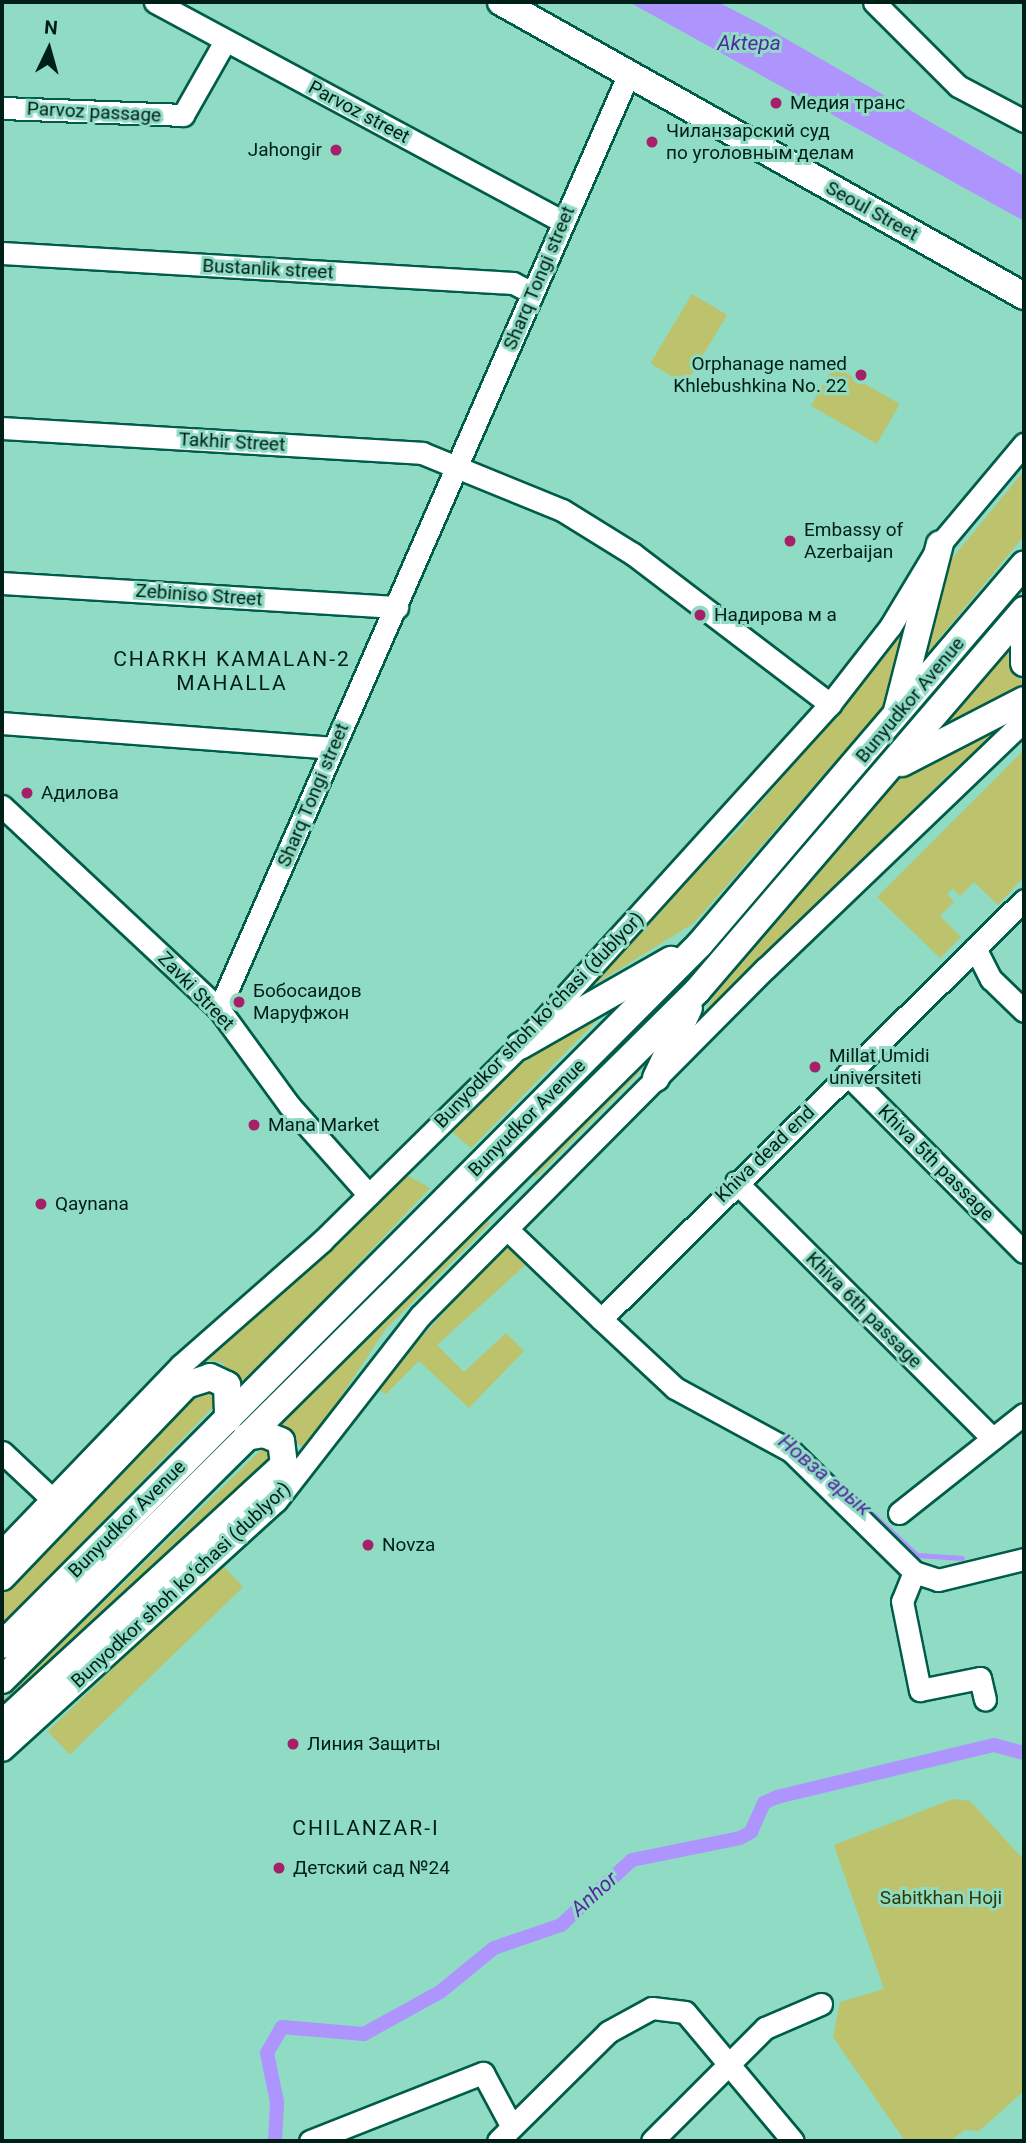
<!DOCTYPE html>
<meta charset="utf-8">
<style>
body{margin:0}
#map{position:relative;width:1026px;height:2143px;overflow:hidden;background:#8fdbc4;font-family:Roboto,sans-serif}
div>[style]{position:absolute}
.green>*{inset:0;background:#bcc36c;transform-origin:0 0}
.water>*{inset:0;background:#ad95fd}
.stream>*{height:4.5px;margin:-2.25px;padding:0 2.25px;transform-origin:2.25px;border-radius:2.25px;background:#ad95fd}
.canal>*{height:14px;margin:-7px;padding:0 7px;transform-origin:7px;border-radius:7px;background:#ad95fd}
.roads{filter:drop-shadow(2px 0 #005c4a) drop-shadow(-2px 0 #005c4a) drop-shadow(0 2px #005c4a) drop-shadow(0 -2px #005c4a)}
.minor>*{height:21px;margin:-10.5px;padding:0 10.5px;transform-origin:10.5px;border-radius:10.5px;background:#fff}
.major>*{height:26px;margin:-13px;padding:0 13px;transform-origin:13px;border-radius:13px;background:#fff}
.dots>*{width:19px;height:19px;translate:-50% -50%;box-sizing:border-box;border:4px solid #8fdbc4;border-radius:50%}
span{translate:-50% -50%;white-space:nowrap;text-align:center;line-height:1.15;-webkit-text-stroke:6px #8fdbc4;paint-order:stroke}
.poi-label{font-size:19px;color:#001f17}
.left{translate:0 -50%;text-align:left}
.right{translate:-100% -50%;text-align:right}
.street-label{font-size:19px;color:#001f17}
.park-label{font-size:19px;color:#343801}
.water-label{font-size:21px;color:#5429a0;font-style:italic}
.neighbourhood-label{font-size:21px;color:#001f17;letter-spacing:2px}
.frame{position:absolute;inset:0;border:4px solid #001f17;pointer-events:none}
.north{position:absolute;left:14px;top:14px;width:70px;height:70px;-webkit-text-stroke:5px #8fdbc4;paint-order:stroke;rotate:5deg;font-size:19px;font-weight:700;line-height:28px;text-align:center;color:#001f17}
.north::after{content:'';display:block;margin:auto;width:24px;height:32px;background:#001f17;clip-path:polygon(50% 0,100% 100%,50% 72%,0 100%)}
</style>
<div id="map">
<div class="green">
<div style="left:692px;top:294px;width:41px;height:81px;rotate:31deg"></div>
<div style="left:834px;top:366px;width:76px;height:46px;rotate:30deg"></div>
<div style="clip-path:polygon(1024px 471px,1024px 536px,919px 663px,945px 567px)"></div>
<div style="clip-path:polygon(910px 625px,883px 707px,694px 923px,568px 1001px,738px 830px)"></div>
<div style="clip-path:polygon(1010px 649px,1024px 689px,947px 730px,945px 722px)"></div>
<div style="clip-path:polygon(1024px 709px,949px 774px,704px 1016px,724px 973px,906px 769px)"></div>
<div style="clip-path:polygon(1024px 750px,1024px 877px,998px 905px,974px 882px,960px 896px,953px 889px,947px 894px,954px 902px,940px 916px,961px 937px,940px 958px,877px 897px)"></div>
<div style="clip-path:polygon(622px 995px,471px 1148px,446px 1127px,504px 1068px)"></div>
<div style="clip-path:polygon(653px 1047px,638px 1074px,536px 1177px,529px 1169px)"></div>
<div style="clip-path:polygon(399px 1171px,430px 1188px,284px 1342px,240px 1383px,221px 1362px,199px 1360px,278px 1293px)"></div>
<div style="clip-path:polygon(483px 1216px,490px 1223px,385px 1330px,305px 1451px,278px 1421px)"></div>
<div style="clip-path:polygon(509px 1240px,531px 1260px,437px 1345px,464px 1372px,506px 1333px,524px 1351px,469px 1408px,419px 1361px,386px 1394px,376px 1388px)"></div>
<div style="clip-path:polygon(214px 1388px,215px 1405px,2px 1625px,2px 1595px,199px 1390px)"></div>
<div style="clip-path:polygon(266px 1445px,277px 1456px,2px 1712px,2px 1701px)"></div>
<div style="left:221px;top:1564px;width:32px;height:241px;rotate:46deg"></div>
<div style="clip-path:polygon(953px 1799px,970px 1801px,1024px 1860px,1024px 2091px,979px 2131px,965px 2130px,950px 2141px,905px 2141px,833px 2037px,840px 2002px,884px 1989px,834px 1845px)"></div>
</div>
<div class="water">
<div style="clip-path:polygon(629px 2px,718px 2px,762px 25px,1024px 176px,1024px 221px)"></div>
</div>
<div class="stream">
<div style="left:818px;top:1463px;width:135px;rotate:42.9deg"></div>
<div style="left:917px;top:1555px;width:45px;rotate:3.8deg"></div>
</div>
<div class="canal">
<div style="left:275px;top:2141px;width:39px;rotate:-87deg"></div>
<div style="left:277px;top:2102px;width:50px;rotate:-101.5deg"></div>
<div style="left:267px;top:2053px;width:30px;rotate:-60deg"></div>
<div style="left:282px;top:2027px;width:82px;rotate:4.9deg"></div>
<div style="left:364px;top:2034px;width:87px;rotate:-28.9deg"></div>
<div style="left:440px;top:1992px;width:70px;rotate:-39.2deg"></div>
<div style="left:494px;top:1948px;width:71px;rotate:-18.9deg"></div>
<div style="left:561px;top:1925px;width:96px;rotate:-42.5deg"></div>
<div style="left:632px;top:1860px;width:110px;rotate:-11.5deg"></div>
<div style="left:740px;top:1838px;width:13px;rotate:-29deg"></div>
<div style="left:751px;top:1832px;width:32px;rotate:-66deg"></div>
<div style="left:764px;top:1803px;width:14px;rotate:-25deg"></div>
<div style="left:777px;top:1797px;width:223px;rotate:-13.5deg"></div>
<div style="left:994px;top:1745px;width:31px;rotate:15deg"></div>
</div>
<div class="roads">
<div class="minor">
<div style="left:155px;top:2px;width:464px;rotate:28.3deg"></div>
<div style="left:874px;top:2px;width:119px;rotate:45deg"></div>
<div style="left:958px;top:86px;width:75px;rotate:27.9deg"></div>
<div style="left:2px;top:108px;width:181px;rotate:2.2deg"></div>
<div style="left:183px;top:115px;width:85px;rotate:-60.4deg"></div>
<div style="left:2px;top:253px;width:512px;rotate:3.36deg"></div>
<div style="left:513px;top:283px;width:22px;rotate:27deg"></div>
<div style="left:2px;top:428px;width:421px;rotate:3.4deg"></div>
<div style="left:422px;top:453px;width:151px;rotate:22.2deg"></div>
<div style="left:562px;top:510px;width:84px;rotate:31.8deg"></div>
<div style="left:633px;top:554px;width:248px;rotate:37.3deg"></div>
<div style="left:2px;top:583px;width:396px;rotate:3.5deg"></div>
<div style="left:2px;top:723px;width:330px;rotate:4.3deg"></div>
<div style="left:2px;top:806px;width:297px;rotate:43.1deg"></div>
<div style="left:219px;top:1009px;width:119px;rotate:53.9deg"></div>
<div style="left:289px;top:1105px;width:120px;rotate:48.4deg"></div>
<div style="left:975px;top:948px;width:35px;rotate:63deg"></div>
<div style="left:991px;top:979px;width:46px;rotate:44.1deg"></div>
<div style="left:219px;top:1009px;width:1022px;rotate:-66.34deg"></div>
<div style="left:847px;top:1074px;width:251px;rotate:45.2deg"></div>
<div style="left:736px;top:1182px;width:363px;rotate:45deg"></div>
<div style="left:507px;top:1229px;width:130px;rotate:43.8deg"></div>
<div style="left:601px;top:1319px;width:595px;rotate:-44.73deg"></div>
<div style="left:601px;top:1319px;width:101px;rotate:43deg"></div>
<div style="left:675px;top:1388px;width:132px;rotate:28.5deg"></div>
<div style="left:791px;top:1451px;width:173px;rotate:44.5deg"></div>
<div style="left:914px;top:1572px;width:25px;rotate:18deg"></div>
<div style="left:938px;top:1580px;width:89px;rotate:-13.7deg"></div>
<div style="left:2px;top:1452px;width:67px;rotate:43.2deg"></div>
<div style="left:899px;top:1513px;width:159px;rotate:-38.4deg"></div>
<div style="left:2px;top:1551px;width:258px;rotate:-46.1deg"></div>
<div style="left:181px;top:1365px;width:188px;rotate:-41.3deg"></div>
<div style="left:322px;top:1241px;width:278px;rotate:-44.6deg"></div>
<div style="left:520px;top:1046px;width:462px;rotate:-47.8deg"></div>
<div style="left:830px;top:704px;width:98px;rotate:-52.1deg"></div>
<div style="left:890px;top:627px;width:97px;rotate:-58.9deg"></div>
<div style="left:940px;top:544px;width:131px;rotate:-50deg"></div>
<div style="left:914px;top:1572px;width:31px;rotate:112deg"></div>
<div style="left:902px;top:1601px;width:91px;rotate:78.6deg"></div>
<div style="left:920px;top:1690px;width:61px;rotate:-11.3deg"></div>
<div style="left:980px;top:1678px;width:22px;rotate:77deg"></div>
<div style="left:2px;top:1750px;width:370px;rotate:-42.3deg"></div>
<div style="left:276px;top:1501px;width:234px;rotate:-52.1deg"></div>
<div style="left:420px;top:1316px;width:491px;rotate:-45.2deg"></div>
<div style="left:766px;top:968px;width:357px;rotate:-43.8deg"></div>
<div style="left:310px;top:2141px;width:186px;rotate:-21.5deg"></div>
<div style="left:483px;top:2073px;width:61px;rotate:61.8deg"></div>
<div style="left:498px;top:2141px;width:155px;rotate:-44.7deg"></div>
<div style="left:608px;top:2032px;width:50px;rotate:-28.6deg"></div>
<div style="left:652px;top:2008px;width:33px;rotate:7deg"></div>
<div style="left:685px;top:2012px;width:168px;rotate:50.1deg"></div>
<div style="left:652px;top:2141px;width:160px;rotate:-45deg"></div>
<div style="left:765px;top:2028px;width:61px;rotate:-23.2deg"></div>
</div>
<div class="major">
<div style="left:501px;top:2px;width:600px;rotate:29.34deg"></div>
<div style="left:1024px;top:619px;width:44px;rotate:90deg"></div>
<div style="left:897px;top:711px;width:172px;rotate:-75.6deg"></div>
<div style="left:902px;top:763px;width:137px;rotate:-27.3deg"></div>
<div style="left:520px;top:1046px;width:174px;rotate:-29.7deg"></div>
<div style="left:656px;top:1078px;width:77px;rotate:-64.8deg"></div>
<div style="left:2px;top:1577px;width:266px;rotate:-46.2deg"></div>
<div style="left:186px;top:1385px;width:25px;rotate:-18deg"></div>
<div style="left:210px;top:1377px;width:19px;rotate:25deg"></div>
<div style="left:227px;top:1385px;width:34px;rotate:88deg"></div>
<div style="left:2px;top:1645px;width:989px;rotate:-45.12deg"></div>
<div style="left:700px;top:944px;width:499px;rotate:-49.5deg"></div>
<div style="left:2px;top:1680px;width:979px;rotate:-44.75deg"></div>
<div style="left:697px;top:991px;width:502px;rotate:-49.36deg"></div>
<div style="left:2px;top:1724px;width:383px;rotate:-42.6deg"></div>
<div style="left:284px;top:1465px;width:24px;rotate:-97deg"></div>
<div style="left:281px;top:1441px;width:18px;rotate:-158deg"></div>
<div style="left:264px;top:1434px;width:18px;rotate:171deg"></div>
</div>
</div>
<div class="dots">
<div style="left:776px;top:103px;background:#a62069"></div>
<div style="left:652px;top:142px;background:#a62069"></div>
<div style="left:336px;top:150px;background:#a62069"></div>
<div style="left:861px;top:375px;background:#a62069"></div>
<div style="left:790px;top:541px;background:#a62069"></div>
<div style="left:700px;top:615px;background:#a62069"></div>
<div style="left:27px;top:793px;background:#a62069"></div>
<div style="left:239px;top:1002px;background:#a62069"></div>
<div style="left:815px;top:1067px;background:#a62069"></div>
<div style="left:254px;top:1125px;background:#a62069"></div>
<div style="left:41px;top:1204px;background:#a62069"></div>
<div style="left:368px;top:1545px;background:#a62069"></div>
<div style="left:293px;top:1744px;background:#a62069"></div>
<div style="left:279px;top:1868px;background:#a62069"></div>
</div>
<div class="poi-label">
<span class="left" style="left:790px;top:103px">Медия транс</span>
<span class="left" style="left:666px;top:142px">Чиланзарский суд<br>по уголовным делам</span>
<span class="right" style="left:322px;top:150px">Jahongir</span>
<span class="right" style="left:847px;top:375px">Orphanage named<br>Khlebushkina No. 22</span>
<span class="left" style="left:804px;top:541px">Embassy of<br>Azerbaijan</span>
<span class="left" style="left:714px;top:615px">Надирова м а</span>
<span class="left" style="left:41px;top:793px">Адилова</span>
<span class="left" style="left:253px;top:1002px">Бобосаидов<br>Маруфжон</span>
<span class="left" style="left:829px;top:1067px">Millat Umidi<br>universiteti</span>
<span class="left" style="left:268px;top:1125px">Mana Market</span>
<span class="left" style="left:55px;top:1204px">Qaynana</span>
<span class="left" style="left:382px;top:1545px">Novza</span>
<span class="left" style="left:307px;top:1744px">Линия Защиты</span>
<span class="left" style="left:293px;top:1868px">Детский сад №24</span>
</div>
<div class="street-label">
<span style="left:94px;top:112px;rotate:3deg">Parvoz passage</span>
<span style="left:359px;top:112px;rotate:28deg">Parvoz street</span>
<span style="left:872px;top:211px;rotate:29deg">Seoul Street</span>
<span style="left:268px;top:269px;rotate:3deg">Bustanlik street</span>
<span style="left:539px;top:278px;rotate:-67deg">Sharq Tongi street</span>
<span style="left:232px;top:442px;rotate:3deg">Takhir Street</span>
<span style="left:199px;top:595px;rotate:4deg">Zebiniso Street</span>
<span style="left:910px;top:700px;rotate:-50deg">Bunyudkor Avenue</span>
<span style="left:313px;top:795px;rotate:-67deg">Sharq Tongi street</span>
<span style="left:196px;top:991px;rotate:46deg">Zavki Street</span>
<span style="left:539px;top:1020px;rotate:-46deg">Bunyodkor shoh koʻchasi (dublyor)</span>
<span style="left:527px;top:1118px;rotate:-45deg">Bunyudkor Avenue</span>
<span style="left:765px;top:1154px;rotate:-44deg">Khiva dead end</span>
<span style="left:936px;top:1163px;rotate:45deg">Khiva 5th passage</span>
<span style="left:864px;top:1310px;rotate:45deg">Khiva 6th passage</span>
<span style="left:127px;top:1519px;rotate:-45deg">Bunyudkor Avenue</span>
<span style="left:181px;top:1585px;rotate:-43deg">Bunyodkor shoh koʻchasi (dublyor)</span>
</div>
<div class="park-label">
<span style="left:941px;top:1898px">Sabitkhan Hoji</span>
</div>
<div class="water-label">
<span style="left:749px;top:43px">Aktepa</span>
<span style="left:825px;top:1475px;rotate:40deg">Новза арык</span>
<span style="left:594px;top:1894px;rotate:-42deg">Anhor</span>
</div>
<div class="neighbourhood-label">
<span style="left:232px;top:671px">CHARKH KAMALAN-2<br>MAHALLA</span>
<span style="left:366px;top:1828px">CHILANZAR-I</span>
</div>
<div class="frame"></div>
<div class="north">N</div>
</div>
